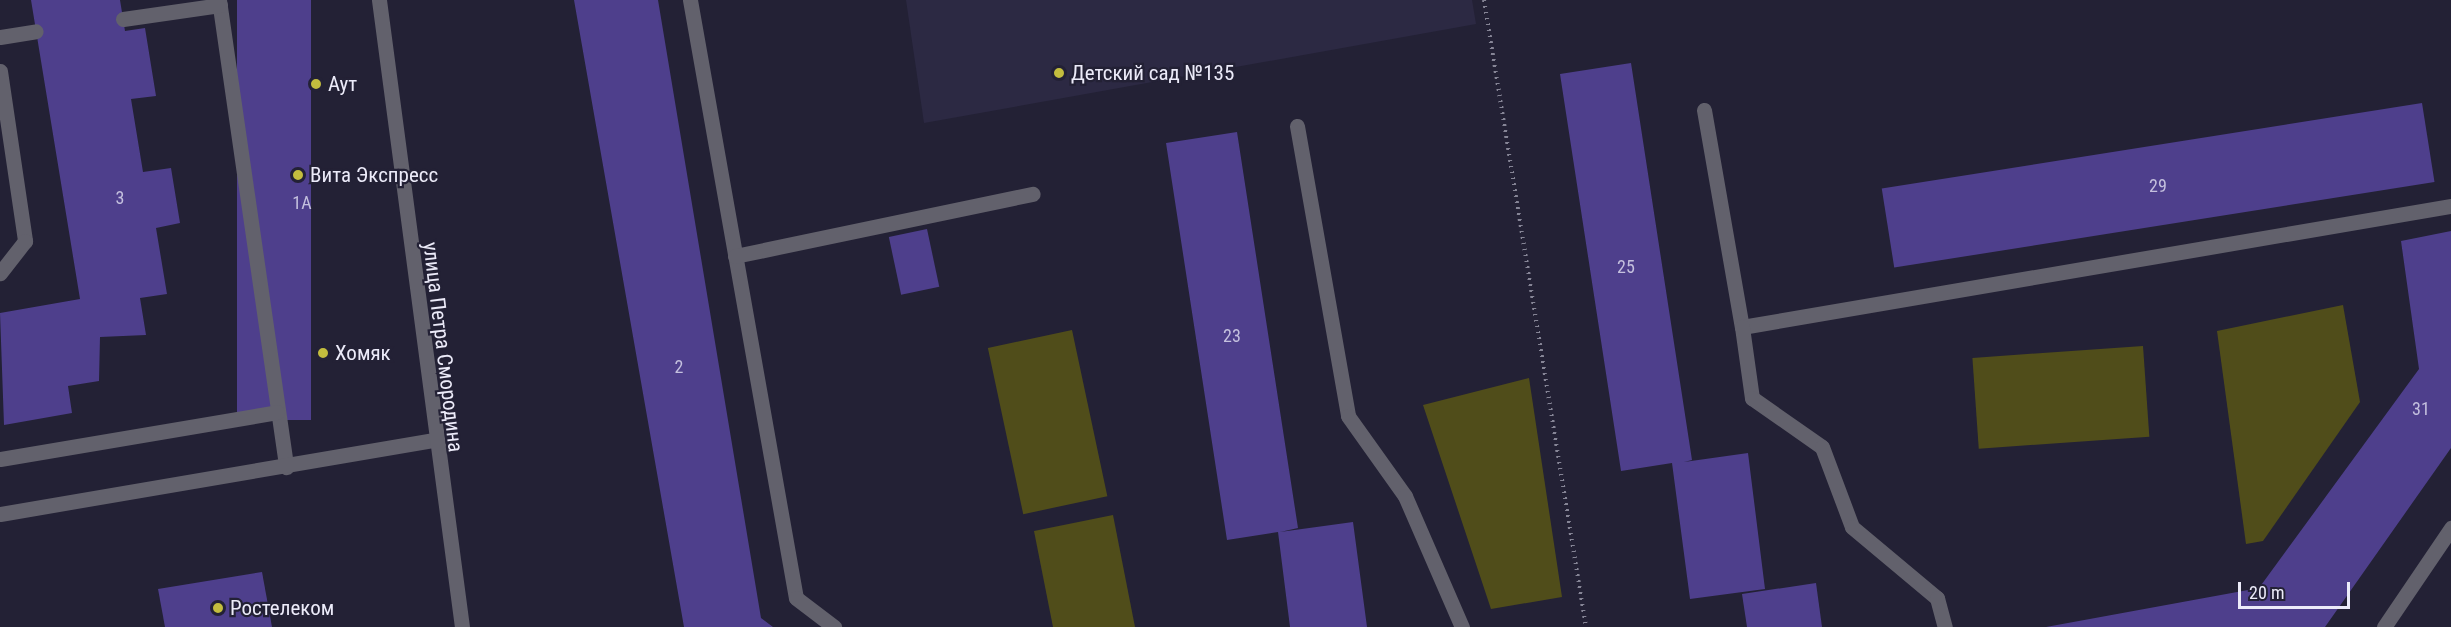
<!DOCTYPE html>
<meta charset="utf-8">
<style>
body{margin:0}
#map{position:relative;width:2451px;height:627px;overflow:hidden;background:#232135;font-family:"Roboto Condensed",sans-serif}
div>[style]{position:absolute}
.built>*{inset:0;background:#2c2943}
.green>*{inset:0;background:#504d1a;transform-origin:0 0}
.building>*{inset:0;background:#4e3f8c;transform-origin:0 0}
.path>*{height:4px;margin-top:-2px;transform-origin:0;background:repeating-linear-gradient(90deg,#868596 0 1.5px,transparent 0 6px)}
.lane>*{height:15px;margin:-7.5px;padding:0 7.5px;transform-origin:7.5px;border-radius:7.5px;background:#62616c}
.street>*{height:15px;margin:-7.5px;padding:0 7.5px;transform-origin:7.5px;border-radius:7.5px;background:#62616c}
.dots>*{width:16px;height:16px;translate:-50% -50%;box-sizing:border-box;border:3px solid #232135;border-radius:50%}
span{translate:-50% -50%;white-space:nowrap;text-align:center;line-height:1.15;-webkit-text-stroke:4.5px #232135;paint-order:stroke}
.number-label{font-size:18px;color:#c4c0de}
.number-label span{-webkit-text-stroke-width:0}
.poi-label{font-size:21px;color:#ecebf9}
.left{translate:0 -50%;text-align:left}
.street-label{font-size:21px;color:#ecebf9}
.scale{position:absolute;left:2238px;top:582px;width:112px;height:27px;box-sizing:border-box;border:3px solid #ecebf9;border-top:0;padding-left:8px;font-size:18px;line-height:21px;white-space:nowrap;color:#ecebf9;-webkit-text-stroke:4px #232135;paint-order:stroke}
</style>
<div id="map">
<div class="built">
<div style="clip-path:polygon(906px 0,1472px 0,1476px 24px,924px 123px)"></div>
</div>
<div class="green">
<div style="clip-path:polygon(2343px 305px,2360px 402px,2263px 541px,2246px 544px,2217px 331px)"></div>
<div style="left:1072px;top:330px;width:170px;height:86px;rotate:78deg"></div>
<div style="left:2143px;top:346px;width:91px;height:171px;rotate:86deg"></div>
<div style="clip-path:polygon(1529px 378px,1562px 597px,1491px 609px,1423px 405px)"></div>
<div style="clip-path:polygon(1113px 515px,1135px 627px,1053px 627px,1034px 531px)"></div>
</div>
<div class="building">
<div style="clip-path:polygon(31px 0,120px 0,125px 31px,145px 28px,156px 96px,131px 99px,143px 172px,171px 168px,180px 223px,156px 228px,167px 294px,140px 298px,146px 335px,100px 337px,99px 381px,68px 386px,72px 413px,4px 425px,0 313px,80px 299px)"></div>
<div style="left:237px;top:0;width:74px;height:420px"></div>
<div style="clip-path:polygon(574px 0,658px 0,761px 618px,773px 627px,684px 627px)"></div>
<div style="clip-path:polygon(1631px 63px,1692px 460px,1684px 462px,1748px 453px,1765px 589px,1690px 599px,1672px 463px,1621px 471px,1560px 74px)"></div>
<div style="left:2422px;top:103px;width:80px;height:547px;rotate:81deg"></div>
<div style="clip-path:polygon(1237px 132px,1298px 528px,1280px 532px,1353px 522px,1367px 627px,1290px 627px,1278px 532px,1227px 540px,1166px 143px)"></div>
<div style="left:927px;top:229px;width:59px;height:39px;rotate:78deg"></div>
<div style="clip-path:polygon(2451px 231px,2451px 448px,2325px 627px,2046px 627px,2259px 588px,2419px 369px,2401px 241px)"></div>
<div style="clip-path:polygon(262px 572px,272px 627px,165px 627px,158px 589px)"></div>
<div style="clip-path:polygon(1816px 583px,1822px 627px,1747px 627px,1742px 594px)"></div>
</div>
<div class="path">
<div style="left:1484px;top:0;width:635px;rotate:80.76deg"></div>
</div>
<div class="lane">
<div style="left:219px;top:0;width:472px;rotate:81.8deg"></div>
<div style="left:690px;top:0;width:607px;rotate:79.95deg"></div>
<div style="left:796px;top:598px;width:48px;rotate:37.3deg"></div>
<div style="left:123px;top:19px;width:98px;rotate:-8.2deg"></div>
<div style="left:0;top:37px;width:36px;rotate:-9deg"></div>
<div style="left:0;top:71px;width:172px;rotate:81.6deg"></div>
<div style="left:25px;top:241px;width:41px;rotate:128deg"></div>
<div style="left:1704px;top:110px;width:220px;rotate:80.1deg"></div>
<div style="left:1742px;top:327px;width:718px;rotate:-9.7deg"></div>
<div style="left:1297px;top:126px;width:294px;rotate:80deg"></div>
<div style="left:1348px;top:416px;width:98px;rotate:54.5deg"></div>
<div style="left:1405px;top:496px;width:143px;rotate:66.5deg"></div>
<div style="left:735px;top:256px;width:304px;rotate:-11.8deg"></div>
<div style="left:1742px;top:327px;width:72px;rotate:82deg"></div>
<div style="left:1752px;top:398px;width:85px;rotate:35deg"></div>
<div style="left:1822px;top:447px;width:85px;rotate:69.4deg"></div>
<div style="left:1852px;top:527px;width:111px;rotate:39.9deg"></div>
<div style="left:1937px;top:598px;width:30px;rotate:75deg"></div>
<div style="left:0;top:459px;width:281px;rotate:-9.6deg"></div>
<div style="left:0;top:514px;width:439px;rotate:-9.7deg"></div>
<div style="left:2384px;top:627px;width:120px;rotate:-55.9deg"></div>
</div>
<div class="street">
<div style="left:379px;top:0;width:632px;rotate:82.46deg"></div>
</div>
<div class="dots">
<div style="left:1059px;top:73px;background:#c3bd3e"></div>
<div style="left:316px;top:84px;background:#c3bd3e"></div>
<div style="left:298px;top:175px;background:#c3bd3e"></div>
<div style="left:323px;top:353px;background:#c3bd3e"></div>
<div style="left:218px;top:608px;background:#c3bd3e"></div>
</div>
<div class="number-label">
<span style="left:2158px;top:186px">29</span>
<span style="left:120px;top:198px">3</span>
<span style="left:302px;top:203px">1А</span>
<span style="left:1626px;top:267px">25</span>
<span style="left:1232px;top:336px">23</span>
<span style="left:679px;top:367px">2</span>
<span style="left:2421px;top:409px">31</span>
</div>
<div class="poi-label">
<span class="left" style="left:1071px;top:73px">Детский сад №135</span>
<span class="left" style="left:328px;top:84px">Аут</span>
<span class="left" style="left:310px;top:175px">Вита Экспресс</span>
<span class="left" style="left:335px;top:353px">Хомяк</span>
<span class="left" style="left:230px;top:608px">Ростелеком</span>
</div>
<div class="street-label">
<span style="left:443px;top:347px;rotate:83deg">улица Петра Смородина</span>
</div>
<div class="scale">20 m</div>
</div>
